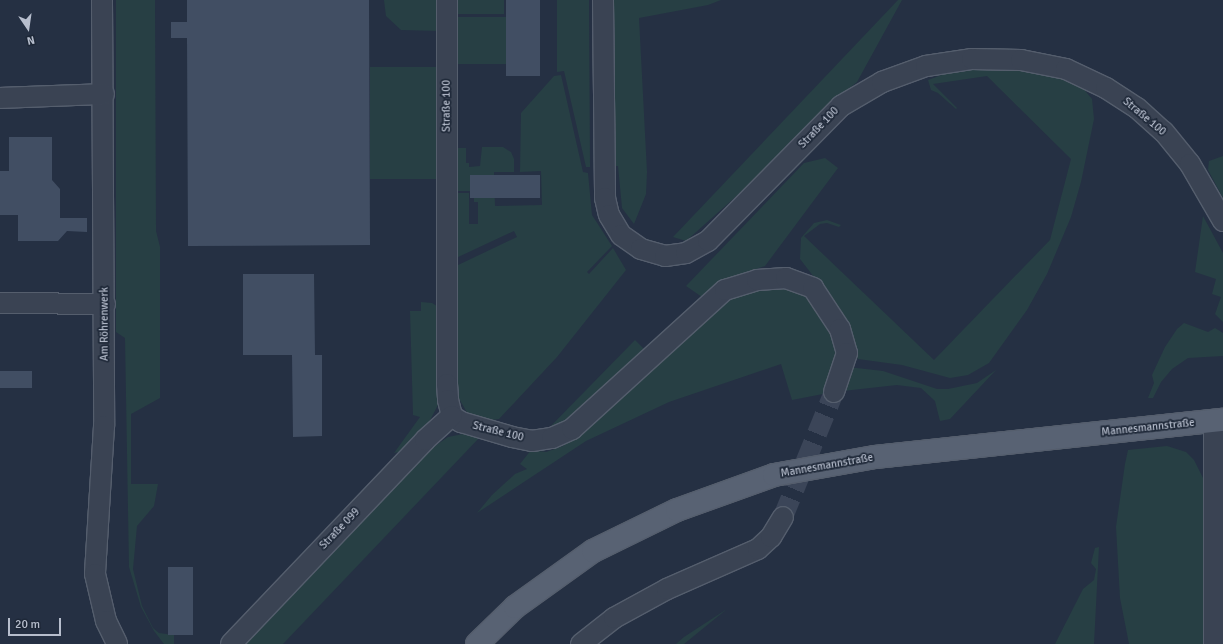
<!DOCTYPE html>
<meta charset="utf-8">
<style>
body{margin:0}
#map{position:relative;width:1223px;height:644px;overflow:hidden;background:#253043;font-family:Signika,sans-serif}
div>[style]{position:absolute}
.green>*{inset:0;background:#273f44;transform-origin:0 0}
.building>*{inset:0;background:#414e63;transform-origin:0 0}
.minor-tunnel>*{height:20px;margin-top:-10px;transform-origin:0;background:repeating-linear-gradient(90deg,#3b4558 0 20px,transparent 0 30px)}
.roads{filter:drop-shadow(1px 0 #555e6d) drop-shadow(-1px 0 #555e6d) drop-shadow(0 1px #555e6d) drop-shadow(0 -1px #555e6d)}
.minor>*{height:20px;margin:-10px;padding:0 10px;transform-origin:10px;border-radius:10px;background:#3a4353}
.major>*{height:22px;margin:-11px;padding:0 11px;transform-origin:11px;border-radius:11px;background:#586273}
span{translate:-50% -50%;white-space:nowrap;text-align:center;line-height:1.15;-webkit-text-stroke:3.5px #1e2838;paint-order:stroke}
.street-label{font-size:11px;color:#b7becd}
.north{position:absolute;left:8px;top:8px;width:40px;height:40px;-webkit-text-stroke:3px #1e2838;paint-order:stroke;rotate:167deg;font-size:11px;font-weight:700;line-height:16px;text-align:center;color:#b7becd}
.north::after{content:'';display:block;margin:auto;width:14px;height:18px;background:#b7becd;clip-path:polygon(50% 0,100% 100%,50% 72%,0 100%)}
.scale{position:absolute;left:8px;top:618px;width:53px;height:18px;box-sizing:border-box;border:2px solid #b7becd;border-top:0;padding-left:5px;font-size:12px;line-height:14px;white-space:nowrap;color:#b7becd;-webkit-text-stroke:3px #1e2838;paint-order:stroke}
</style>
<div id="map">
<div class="green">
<div style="clip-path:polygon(116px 0,155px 0,156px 231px,160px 247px,160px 398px,131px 414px,131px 484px,158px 484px,154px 506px,137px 526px,133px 569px,142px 606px,153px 628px,159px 633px,174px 635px,174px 644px,164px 644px,154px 631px,141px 607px,129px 567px,125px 338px,116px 332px)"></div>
<div style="clip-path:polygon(384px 0,439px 0,440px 31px,401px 30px,386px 16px)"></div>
<div style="left:455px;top:0;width:49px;height:14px"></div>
<div style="clip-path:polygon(557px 0,589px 0,590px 167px,586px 167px,564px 71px,557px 72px)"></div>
<div style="clip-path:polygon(614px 0,721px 0,708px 5px,639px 18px,647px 172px,646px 194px,634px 224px,622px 208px,618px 166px,615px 166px)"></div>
<div style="clip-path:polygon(898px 0,902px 0,857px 82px,820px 112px,741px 192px,686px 241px,673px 237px)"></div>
<div style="left:455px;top:17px;width:51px;height:47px"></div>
<div style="clip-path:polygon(992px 66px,1056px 75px,1082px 87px,1092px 99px,1094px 119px,1081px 182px,1071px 217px,1047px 274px,1027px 310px,989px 363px,968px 375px,950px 378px,902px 365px,858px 359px,854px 355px,851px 332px,845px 317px,800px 259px,801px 238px,814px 223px,827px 220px,841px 225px,839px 227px,827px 223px,820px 224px,804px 236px,934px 360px,1050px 240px,1071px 159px,987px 76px,933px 84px,957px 108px,956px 109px,938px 93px,931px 90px,928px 80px,955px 70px)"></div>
<div style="left:370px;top:67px;width:70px;height:112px"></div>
<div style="clip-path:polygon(561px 75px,583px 172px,588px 173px,592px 215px,612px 246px,587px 272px,589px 274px,613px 248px,626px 270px,557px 357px,499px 419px,485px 421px,469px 416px,457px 395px,456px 266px,517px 237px,514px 231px,456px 258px,456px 193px,469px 193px,469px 224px,478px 224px,478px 202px,474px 202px,474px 191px,479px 190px,479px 175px,470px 175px,470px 191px,456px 191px,456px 148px,466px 148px,466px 163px,469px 163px,469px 167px,480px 166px,482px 147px,503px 147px,511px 152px,514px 159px,514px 172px,494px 172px,495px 206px,542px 205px,541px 171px,520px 172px,521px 113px,554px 76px)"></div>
<div style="clip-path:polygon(1223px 156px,1223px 198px,1208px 170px,1209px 161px)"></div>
<div style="clip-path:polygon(825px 158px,838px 168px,765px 266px,728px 279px,702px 297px,686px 286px,804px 163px)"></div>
<div style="clip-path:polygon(1203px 216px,1223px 253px,1223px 322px,1215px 314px,1221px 297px,1212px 294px,1216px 279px,1195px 272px)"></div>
<div style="clip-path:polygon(756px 288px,787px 288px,802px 293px,832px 328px,836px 355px,823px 394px,792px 400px,781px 364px,669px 402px,586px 441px,477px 513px,492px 495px,515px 474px,527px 469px,520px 464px,531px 450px,546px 452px,563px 446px,710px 313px,734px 296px)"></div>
<div style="clip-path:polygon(421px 302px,432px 303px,440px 308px,439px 403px,426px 428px,403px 451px,394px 453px,420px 417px,413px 415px,410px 311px,421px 311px)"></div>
<div style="clip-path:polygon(1184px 323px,1208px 332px,1215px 328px,1223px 333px,1223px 356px,1188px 358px,1172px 369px,1161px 382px,1153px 398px,1148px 398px,1154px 383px,1152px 375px,1165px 347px,1177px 329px)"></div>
<div style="clip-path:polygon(635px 340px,644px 349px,569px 421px,546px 431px)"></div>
<div style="clip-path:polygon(848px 367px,883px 371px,937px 389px,948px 389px,977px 383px,996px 370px,950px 419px,940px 421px,935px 401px,921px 388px,897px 385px,843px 391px)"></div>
<div style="clip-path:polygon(463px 434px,480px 437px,283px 644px,241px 644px,425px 453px,448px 437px)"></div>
<div style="clip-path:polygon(1167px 446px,1186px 452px,1194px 460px,1203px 478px,1203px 644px,1129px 644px,1120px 598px,1116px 527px,1125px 464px,1128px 450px)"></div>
<div style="clip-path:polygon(1099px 547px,1094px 644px,1055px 644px,1083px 589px,1094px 580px,1096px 569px,1091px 563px,1095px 548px)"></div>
<div style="clip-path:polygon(727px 609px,684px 644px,676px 644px,684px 637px)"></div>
</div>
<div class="building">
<div style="clip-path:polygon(187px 0,369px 0,370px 245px,188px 246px,187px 38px,171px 38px,171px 22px,187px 22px)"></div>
<div style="left:506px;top:0;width:34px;height:76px"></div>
<div style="clip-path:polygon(9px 137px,52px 137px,52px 180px,60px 189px,60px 218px,87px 218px,87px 232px,67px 231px,58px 241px,18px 241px,18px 215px,0 215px,0 171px,9px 171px)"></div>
<div style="left:540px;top:175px;width:23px;height:70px;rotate:90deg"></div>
<div style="clip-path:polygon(243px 274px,314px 274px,315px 355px,322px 355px,322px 436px,293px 437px,292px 355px,243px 355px)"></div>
<div style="left:0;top:371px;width:32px;height:17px"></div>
<div style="left:168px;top:567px;width:25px;height:68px"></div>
</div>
<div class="minor-tunnel">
<div style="left:783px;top:517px;width:135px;rotate:-67.8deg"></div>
</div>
<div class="roads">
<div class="minor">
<div style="left:102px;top:0;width:426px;rotate:89.7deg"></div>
<div style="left:104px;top:426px;width:148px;rotate:93.5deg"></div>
<div style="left:95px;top:574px;width:48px;rotate:76.8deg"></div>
<div style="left:106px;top:621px;width:25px;rotate:64deg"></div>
<div style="left:447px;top:0;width:384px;rotate:90deg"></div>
<div style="left:447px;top:384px;width:16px;rotate:86deg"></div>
<div style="left:448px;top:400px;width:16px;rotate:76deg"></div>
<div style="left:452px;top:416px;width:11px;rotate:34deg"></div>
<div style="left:461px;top:422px;width:53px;rotate:16.4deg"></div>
<div style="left:512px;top:437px;width:20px;rotate:11deg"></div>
<div style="left:532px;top:441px;width:20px;rotate:-9deg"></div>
<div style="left:552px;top:438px;width:22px;rotate:-24deg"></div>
<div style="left:572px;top:429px;width:207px;rotate:-42.3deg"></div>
<div style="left:725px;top:290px;width:34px;rotate:-17deg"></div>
<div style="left:757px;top:280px;width:29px;rotate:-4deg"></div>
<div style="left:786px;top:278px;width:29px;rotate:20deg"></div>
<div style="left:813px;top:288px;width:49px;rotate:56.6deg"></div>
<div style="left:840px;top:329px;width:25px;rotate:74deg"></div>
<div style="left:847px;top:353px;width:41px;rotate:108.4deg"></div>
<div style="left:603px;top:0;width:198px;rotate:89.4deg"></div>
<div style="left:605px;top:198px;width:17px;rotate:77deg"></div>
<div style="left:609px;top:215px;width:23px;rotate:59deg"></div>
<div style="left:621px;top:235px;width:24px;rotate:35deg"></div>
<div style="left:641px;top:249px;width:25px;rotate:16deg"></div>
<div style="left:665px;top:256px;width:21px;rotate:-8deg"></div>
<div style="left:686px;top:253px;width:25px;rotate:-29deg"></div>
<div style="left:708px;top:241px;width:190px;rotate:-45.4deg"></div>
<div style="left:841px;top:106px;width:48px;rotate:-30.3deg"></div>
<div style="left:882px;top:82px;width:47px;rotate:-20deg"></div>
<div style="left:926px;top:66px;width:47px;rotate:-8.7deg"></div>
<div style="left:972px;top:59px;width:49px;rotate:1.2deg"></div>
<div style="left:1021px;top:60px;width:46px;rotate:11.3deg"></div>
<div style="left:1066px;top:69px;width:44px;rotate:25.4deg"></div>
<div style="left:1106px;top:88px;width:37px;rotate:33deg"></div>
<div style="left:1137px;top:108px;width:36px;rotate:42deg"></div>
<div style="left:1164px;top:132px;width:41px;rotate:50.9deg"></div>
<div style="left:1190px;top:164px;width:66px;rotate:59.9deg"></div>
<div style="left:0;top:98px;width:104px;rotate:-2.2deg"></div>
<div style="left:0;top:303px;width:105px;rotate:0.5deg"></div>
<div style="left:1214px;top:421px;width:223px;rotate:90deg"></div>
<div style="left:231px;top:644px;width:282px;rotate:-46.4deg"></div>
<div style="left:425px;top:440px;width:36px;rotate:-42deg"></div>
<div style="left:581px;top:644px;width:42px;rotate:-38.2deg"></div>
<div style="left:614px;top:618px;width:60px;rotate:-28.7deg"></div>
<div style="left:667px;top:589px;width:99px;rotate:-23.7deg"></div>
<div style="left:758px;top:549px;width:18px;rotate:-43deg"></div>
<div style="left:771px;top:537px;width:23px;rotate:-59deg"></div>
</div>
<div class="major">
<div style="left:477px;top:644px;width:53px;rotate:-44.2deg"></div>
<div style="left:515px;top:607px;width:96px;rotate:-35.7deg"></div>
<div style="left:593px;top:551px;width:93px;rotate:-26deg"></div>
<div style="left:677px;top:510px;width:103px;rotate:-19.8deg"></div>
<div style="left:774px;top:475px;width:103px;rotate:-10.1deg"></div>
<div style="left:875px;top:457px;width:350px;rotate:-6.1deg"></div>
</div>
</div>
<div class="street-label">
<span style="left:447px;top:106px;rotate:-90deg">Straße 100</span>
<span style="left:1144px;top:117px;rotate:40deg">Straße 100</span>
<span style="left:819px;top:128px;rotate:-46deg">Straße 100</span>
<span style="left:105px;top:324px;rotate:-90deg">Am Röhrenwerk</span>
<span style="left:1148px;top:428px;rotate:-6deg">Mannesmannstraße</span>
<span style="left:498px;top:432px;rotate:14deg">Straße 100</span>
<span style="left:827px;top:466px;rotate:-10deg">Mannesmannstraße</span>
<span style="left:340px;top:529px;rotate:-46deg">Straße 099</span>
</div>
<div class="north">N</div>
<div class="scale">20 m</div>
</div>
